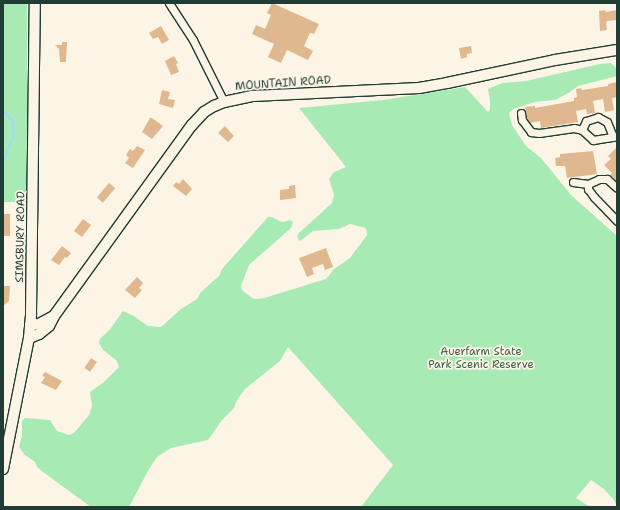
<!DOCTYPE html>
<style>
body{margin:0}
#map{position:relative;width:620px;height:510px;overflow:hidden;background:#fcf5e5;font-family:"Shantell Sans",sans-serif}
div>[style]{position:absolute}
.green>*{inset:0;background:#a8eab3;transform-origin:0 0}
.stream>*{height:2px;margin:-1px;padding:0 1px;transform-origin:1px;border-radius:1px;background:#9ed8fe}
.building>*{inset:0;background:#dfb890;transform-origin:0 0}
.roads{filter:drop-shadow(1px 0 #1f3d34) drop-shadow(-1px 0 #1f3d34) drop-shadow(0 1px #1f3d34) drop-shadow(0 -1px #1f3d34)}
.street>*{height:7px;margin:-3.5px;padding:0 3.5px;transform-origin:3.5px;border-radius:3.5px;background:#fcf5e5}
.secondary>*{height:10px;margin:-5px;padding:0 5px;transform-origin:5px;border-radius:5px;background:#fcf5e5}
span{translate:-50% -50%;white-space:nowrap;text-align:center;line-height:1.15;-webkit-text-stroke:3.5px #fcf5e5;paint-order:stroke}
.street-label{font-size:11px;color:#1f3d34}
.park-label{font-size:11px;color:#3a604d}
.frame{position:absolute;inset:0;border:4px solid #1f3d34;pointer-events:none}
</style>
<div id="map">
<div class="green">
<div style="left:3px;top:3px;width:24px;height:199px"></div>
<div style="clip-path:polygon(611px 63px,617px 69px,617px 76px,578px 86px,570px 92px,555px 100px,535px 102px,513px 109px,509px 113px,512px 125px,526px 146px,541px 158px,571px 195px,617px 236px,617px 507px,614px 500px,604px 489px,591px 480px,576px 498px,590px 507px,361px 507px,393px 465px,288px 347px,280px 361px,245px 389px,237px 400px,234px 408px,222px 420px,208px 440px,171px 448px,157px 457px,149px 469px,129px 507px,91px 507px,43px 472px,37px 467px,35px 462px,25px 455px,19px 447px,22px 436px,22px 421px,25px 418px,50px 420px,57px 431px,69px 435px,74px 433px,89px 415px,92px 406px,90px 392px,104px 382px,119px 367px,116px 360px,103px 350px,99px 343px,100px 339px,111px 328px,123px 311px,134px 316px,148px 326px,161px 327px,181px 309px,197px 299px,201px 292px,219px 276px,222px 269px,268px 217px,272px 217px,282px 222px,290px 220px,293px 222px,291px 228px,249px 265px,241px 286px,242px 290px,252px 298px,256px 299px,264px 298px,326px 279px,334px 269px,350px 258px,367px 235px,366px 228px,350px 224px,339px 229px,313px 231px,300px 241px,297px 237px,299px 233px,332px 203px,334px 195px,329px 179px,334px 172px,346px 167px,299px 108px,383px 100px,465px 87px,488px 112px,490px 109px,490px 101px,488px 89px,492px 87px,503px 83px,526px 81px,600px 64px)"></div>
</div>
<div class="stream">
<div style="left:3px;top:111px;width:13px;rotate:45deg"></div>
<div style="left:12px;top:120px;width:14px;rotate:82deg"></div>
<div style="left:14px;top:134px;width:30px;rotate:111deg"></div>
</div>
<div class="building">
<div style="clip-path:polygon(272px 3px,319px 24px,314px 34px,310px 33px,304px 46px,313px 51px,308px 60px,287px 50px,281px 63px,268px 57px,274px 44px,252px 34px,256px 25px,265px 29px,271px 15px,267px 13px)"></div>
<div style="clip-path:polygon(605px 10px,606px 12px,617px 10px,617px 20px,607px 21px,606px 23px,607px 30px,600px 31px,599px 11px)"></div>
<div style="clip-path:polygon(161px 26px,169px 40px,162px 44px,158px 37px,153px 39px,149px 33px)"></div>
<div style="clip-path:polygon(62px 42px,67px 42px,66px 62px,60px 62px,59px 49px,55px 45px,62px 45px)"></div>
<div style="clip-path:polygon(471px 46px,472px 53px,467px 54px,467px 57px,461px 59px,459px 48px)"></div>
<div style="clip-path:polygon(174px 56px,178px 63px,176px 64px,179px 72px,171px 75px,165px 61px)"></div>
<div style="clip-path:polygon(617px 82px,617px 97px,612px 98px,614px 110px,605px 112px,603px 99px,593px 101px,595px 113px,587px 114px,586px 109px,576px 111px,578px 122px,541px 128px,540px 121px,530px 123px,527px 118px,525px 107px,535px 106px,535px 108px,574px 101px,574px 98px,577px 97px,576px 89px,581px 88px,582px 90px,608px 86px,608px 84px)"></div>
<div style="clip-path:polygon(162px 90px,170px 92px,168px 99px,175px 100px,173px 108px,159px 104px)"></div>
<div style="clip-path:polygon(150px 118px,152px 118px,163px 126px,152px 139px,142px 132px)"></div>
<div style="clip-path:polygon(225px 126px,234px 136px,228px 142px,218px 133px)"></div>
<div style="clip-path:polygon(137px 146px,145px 150px,133px 168px,125px 163px,129px 158px,126px 155px,130px 149px,133px 151px)"></div>
<div style="clip-path:polygon(617px 147px,617px 181px,610px 175px,612px 173px,604px 165px,611px 159px,608px 156px)"></div>
<div style="clip-path:polygon(593px 151px,597px 174px,567px 178px,565px 166px,556px 166px,555px 158px,560px 157px,560px 154px)"></div>
<div style="clip-path:polygon(183px 179px,192px 189px,186px 196px,173px 186px,176px 182px,179px 184px)"></div>
<div style="left:109px;top:183px;width:8px;height:19px;rotate:40deg"></div>
<div style="clip-path:polygon(295px 185px,296px 198px,280px 200px,280px 190px,289px 189px,289px 186px)"></div>
<div style="left:3px;top:214px;width:7px;height:22px"></div>
<div style="left:83px;top:219px;width:10px;height:15px;rotate:37deg"></div>
<div style="clip-path:polygon(62px 246px,71px 253px,67px 258px,65px 257px,59px 265px,51px 260px)"></div>
<div style="clip-path:polygon(326px 248px,333px 267px,325px 270px,323px 264px,312px 268px,314px 274px,307px 277px,299px 258px)"></div>
<div style="clip-path:polygon(137px 277px,143px 283px,139px 288px,142px 290px,135px 298px,125px 290px)"></div>
<div style="clip-path:polygon(3px 286px,10px 286px,9px 301px,3px 306px)"></div>
<div style="left:91px;top:358px;width:7px;height:12px;rotate:34deg"></div>
<div style="clip-path:polygon(45px 372px,62px 381px,56px 390px,41px 383px,45px 377px,42px 376px)"></div>
</div>
<div class="roads">
<div class="street">
<div style="left:169px;top:3px;width:44px;rotate:57deg"></div>
<div style="left:193px;top:40px;width:69px;rotate:63.4deg"></div>
<div style="left:521px;top:113px;width:7px;rotate:82deg"></div>
<div style="left:522px;top:120px;width:15px;rotate:53deg"></div>
<div style="left:531px;top:132px;width:8px;rotate:7deg"></div>
<div style="left:539px;top:133px;width:35px;rotate:-8deg"></div>
<div style="left:574px;top:128px;width:8px;rotate:14deg"></div>
<div style="left:582px;top:130px;width:15px;rotate:42deg"></div>
<div style="left:593px;top:140px;width:24px;rotate:-9deg"></div>
<div style="left:582px;top:130px;width:10px;rotate:-66deg"></div>
<div style="left:586px;top:121px;width:13px;rotate:-18deg"></div>
<div style="left:598px;top:117px;width:10px;rotate:29deg"></div>
<div style="left:607px;top:122px;width:16px;rotate:68deg"></div>
<div style="left:573px;top:182px;width:15px;rotate:8deg"></div>
<div style="left:588px;top:184px;width:5px;rotate:90deg"></div>
<div style="left:588px;top:189px;width:10px;rotate:53deg"></div>
<div style="left:594px;top:197px;width:33px;rotate:46deg"></div>
<div style="left:588px;top:184px;width:12px;rotate:-24deg"></div>
<div style="left:599px;top:179px;width:8px"></div>
<div style="left:607px;top:179px;width:13px;rotate:42deg"></div>
</div>
<div class="secondary">
<div style="left:30px;top:325px;width:9px;rotate:-6deg"></div>
<div style="left:39px;top:324px;width:17px;rotate:-28deg"></div>
<div style="left:29px;top:338px;width:11px;rotate:-22deg"></div>
<div style="left:39px;top:334px;width:13px;rotate:-39deg"></div>
<div style="left:49px;top:326px;width:11px;rotate:-63deg"></div>
<div style="left:54px;top:316px;width:236px;rotate:-54.2deg"></div>
<div style="left:192px;top:125px;width:18px;rotate:-47deg"></div>
<div style="left:204px;top:112px;width:12px;rotate:-31deg"></div>
<div style="left:214px;top:106px;width:11px;rotate:-22deg"></div>
<div style="left:224px;top:102px;width:30px;rotate:-12deg"></div>
<div style="left:253px;top:96px;width:166px;rotate:-2.8deg"></div>
<div style="left:419px;top:88px;width:28px;rotate:-10deg"></div>
<div style="left:447px;top:83px;width:110px;rotate:-12deg"></div>
<div style="left:555px;top:60px;width:63px;rotate:-9.2deg"></div>
<div style="left:3px;top:469px;width:134px;rotate:-78.8deg"></div>
<div style="left:29px;top:338px;width:25px;rotate:-85deg"></div>
<div style="left:31px;top:313px;width:310px;rotate:-89.3deg"></div>
</div>
</div>
<div class="street-label">
<span style="left:283px;top:84px;rotate:-4deg">MOUNTAIN ROAD</span>
<span style="left:21px;top:237px;rotate:-89deg">SIMSBURY ROAD</span>
</div>
<div class="park-label">
<span style="left:481px;top:359px">Auerfarm State<br>Park Scenic Reserve</span>
</div>
<div class="frame"></div>
</div>
